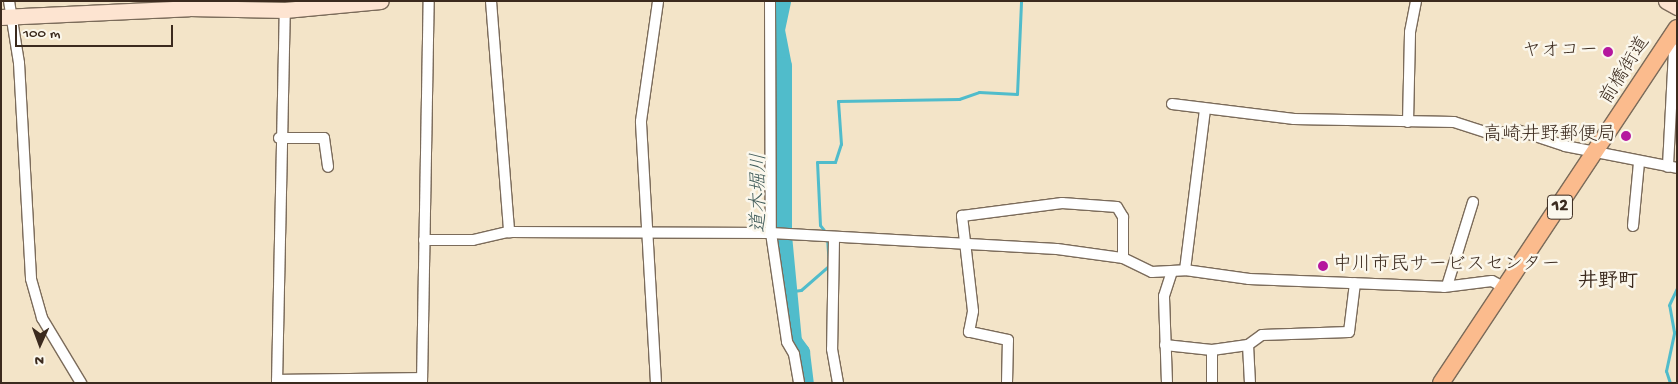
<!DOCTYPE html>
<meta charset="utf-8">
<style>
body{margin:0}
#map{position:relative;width:1678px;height:384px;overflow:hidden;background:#f3e4c8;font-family:"Gochi Hand","Klee One",sans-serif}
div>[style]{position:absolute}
.stream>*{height:3px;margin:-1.5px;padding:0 1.5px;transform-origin:1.5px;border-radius:1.5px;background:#50bccb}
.river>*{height:19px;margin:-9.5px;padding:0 9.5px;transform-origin:9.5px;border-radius:9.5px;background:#50bccb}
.roads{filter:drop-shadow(1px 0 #7b6b5a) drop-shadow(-1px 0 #7b6b5a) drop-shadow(0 1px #7b6b5a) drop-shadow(0 -1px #7b6b5a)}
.minor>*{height:10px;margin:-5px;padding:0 5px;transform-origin:5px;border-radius:5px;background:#fff}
.secondary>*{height:15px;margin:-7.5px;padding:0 7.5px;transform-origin:7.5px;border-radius:7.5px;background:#fde4d1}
.primary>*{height:16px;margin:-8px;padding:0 8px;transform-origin:8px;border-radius:8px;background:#fbbb8d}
.dots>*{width:14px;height:14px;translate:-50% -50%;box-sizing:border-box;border:2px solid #fbf7ec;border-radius:50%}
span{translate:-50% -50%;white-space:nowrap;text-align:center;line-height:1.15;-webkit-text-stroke:5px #fbf7ec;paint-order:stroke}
.shield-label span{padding:1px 4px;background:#fbf7ec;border:1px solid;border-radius:4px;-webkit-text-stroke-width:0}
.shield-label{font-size:18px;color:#3b2a1e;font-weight:700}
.poi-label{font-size:19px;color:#3b2a1e}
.right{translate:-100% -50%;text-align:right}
.left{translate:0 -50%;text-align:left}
.street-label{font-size:19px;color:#3b2a1e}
.water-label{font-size:20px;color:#425d5b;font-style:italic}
.neighbourhood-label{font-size:20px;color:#3b2a1e;font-weight:700}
.frame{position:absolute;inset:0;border:2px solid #3b2a1e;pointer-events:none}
.north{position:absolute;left:15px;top:319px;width:50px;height:50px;-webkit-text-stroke:4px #fbf7ec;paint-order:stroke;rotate:182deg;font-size:14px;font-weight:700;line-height:20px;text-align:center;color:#3b2a1e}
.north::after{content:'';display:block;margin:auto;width:18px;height:22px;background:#3b2a1e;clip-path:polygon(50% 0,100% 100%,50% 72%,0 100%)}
.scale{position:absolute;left:15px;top:25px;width:158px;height:22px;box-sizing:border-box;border:2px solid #3b2a1e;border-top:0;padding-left:6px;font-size:15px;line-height:18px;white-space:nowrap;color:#3b2a1e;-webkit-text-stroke:4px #fbf7ec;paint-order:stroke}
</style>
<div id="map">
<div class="stream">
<div style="left:786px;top:292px;width:15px;rotate:-8deg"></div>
<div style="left:801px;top:290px;width:37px;rotate:-41deg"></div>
<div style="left:829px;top:266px;width:32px;rotate:-94deg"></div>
<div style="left:827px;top:234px;width:11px;rotate:-128deg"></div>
<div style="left:820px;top:225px;width:63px;rotate:-92.7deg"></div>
<div style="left:817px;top:162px;width:18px"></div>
<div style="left:835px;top:162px;width:19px;rotate:-72deg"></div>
<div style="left:841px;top:144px;width:43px;rotate:-94deg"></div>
<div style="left:838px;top:101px;width:121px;rotate:-0.9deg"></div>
<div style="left:959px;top:99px;width:21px;rotate:-19deg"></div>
<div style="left:979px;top:92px;width:38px;rotate:3deg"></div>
<div style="left:1017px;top:94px;width:93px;rotate:-87.5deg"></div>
<div style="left:1670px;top:383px;width:13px;rotate:-108deg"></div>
<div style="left:1666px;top:371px;width:40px;rotate:-78deg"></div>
<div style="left:1674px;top:332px;width:27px;rotate:-100deg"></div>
<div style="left:1669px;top:305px;width:19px;rotate:-65deg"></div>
</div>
<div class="river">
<div style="left:781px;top:1px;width:30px;rotate:102deg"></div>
<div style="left:775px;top:30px;width:37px;rotate:79deg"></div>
<div style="left:782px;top:66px;width:169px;rotate:90deg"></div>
<div style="left:782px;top:235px;width:106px;rotate:84.6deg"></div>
<div style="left:792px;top:341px;width:14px;rotate:54deg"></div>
<div style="left:800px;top:352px;width:31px;rotate:83deg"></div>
</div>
<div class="roads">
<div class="minor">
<div style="left:9px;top:1px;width:63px;rotate:80.8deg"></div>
<div style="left:19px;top:63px;width:216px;rotate:86.8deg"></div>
<div style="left:31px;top:279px;width:41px;rotate:74.2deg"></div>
<div style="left:42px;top:318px;width:76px;rotate:59deg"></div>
<div style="left:491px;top:1px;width:232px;rotate:85.5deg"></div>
<div style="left:770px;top:1px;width:232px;rotate:89.8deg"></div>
<div style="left:771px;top:233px;width:110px;rotate:81.6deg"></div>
<div style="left:787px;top:342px;width:14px;rotate:60deg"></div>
<div style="left:794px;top:354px;width:29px;rotate:80deg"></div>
<div style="left:1668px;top:42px;width:11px;rotate:56deg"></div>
<div style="left:1674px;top:51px;width:116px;rotate:93deg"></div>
<div style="left:1172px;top:104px;width:123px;rotate:7deg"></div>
<div style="left:1294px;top:119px;width:160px;rotate:1.1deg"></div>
<div style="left:1454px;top:122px;width:40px;rotate:18deg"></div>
<div style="left:1492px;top:134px;width:25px;rotate:-9deg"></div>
<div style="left:1517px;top:130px;width:51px;rotate:18.4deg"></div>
<div style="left:1565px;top:146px;width:114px;rotate:11.1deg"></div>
<div style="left:1408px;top:122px;width:90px;rotate:-88.7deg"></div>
<div style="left:1410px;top:32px;width:32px;rotate:-79deg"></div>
<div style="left:279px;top:138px;width:45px"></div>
<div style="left:324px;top:138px;width:29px;rotate:82deg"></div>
<div style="left:1633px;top:226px;width:64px;rotate:-84.6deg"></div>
<div style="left:834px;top:239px;width:110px;rotate:91deg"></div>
<div style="left:832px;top:349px;width:35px;rotate:80deg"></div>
<div style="left:424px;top:240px;width:49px"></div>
<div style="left:473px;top:240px;width:37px;rotate:-13deg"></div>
<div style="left:509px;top:232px;width:262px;rotate:0.2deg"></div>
<div style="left:771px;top:233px;width:286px;rotate:3.2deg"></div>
<div style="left:1057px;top:249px;width:67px;rotate:7.8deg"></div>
<div style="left:1123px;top:258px;width:32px;rotate:26deg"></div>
<div style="left:1152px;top:272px;width:33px;rotate:-3deg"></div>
<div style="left:1185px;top:270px;width:65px;rotate:8deg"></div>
<div style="left:1249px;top:279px;width:195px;rotate:2.3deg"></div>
<div style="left:1444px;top:287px;width:48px;rotate:-7.1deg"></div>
<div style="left:1492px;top:281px;width:15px;rotate:28deg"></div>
<div style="left:1185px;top:270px;width:162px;rotate:-82.9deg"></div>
<div style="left:1447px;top:286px;width:88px;rotate:-72.8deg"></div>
<div style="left:1165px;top:345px;width:47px;rotate:6.1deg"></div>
<div style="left:1212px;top:350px;width:36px;rotate:-8deg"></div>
<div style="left:1248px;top:345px;width:17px;rotate:-36deg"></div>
<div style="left:1262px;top:335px;width:87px;rotate:-2deg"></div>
<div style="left:1349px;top:332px;width:49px;rotate:-83deg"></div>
<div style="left:1248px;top:345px;width:38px;rotate:87deg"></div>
<div style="left:277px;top:380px;width:145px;rotate:-0.8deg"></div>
<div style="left:277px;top:383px;width:373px;rotate:-88.8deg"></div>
<div style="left:422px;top:383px;width:382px;rotate:-89deg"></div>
<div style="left:656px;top:383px;width:262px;rotate:-93.3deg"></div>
<div style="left:641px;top:121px;width:121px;rotate:-81.9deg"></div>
<div style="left:1007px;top:383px;width:43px;rotate:-88.7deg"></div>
<div style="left:1008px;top:340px;width:40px;rotate:-168deg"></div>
<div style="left:969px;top:332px;width:21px;rotate:-79deg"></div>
<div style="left:973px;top:311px;width:96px;rotate:-96.6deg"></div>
<div style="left:962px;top:216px;width:101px;rotate:-7.4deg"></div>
<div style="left:1062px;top:203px;width:55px;rotate:4.2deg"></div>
<div style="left:1117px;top:207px;width:12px;rotate:59deg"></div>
<div style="left:1123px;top:217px;width:41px;rotate:90deg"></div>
<div style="left:1167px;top:383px;width:87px;rotate:-92deg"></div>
<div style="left:1164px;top:296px;width:25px;rotate:-72deg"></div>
<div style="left:1212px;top:383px;width:33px;rotate:-90deg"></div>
</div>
<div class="secondary">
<div style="left:1666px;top:1px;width:13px;rotate:29deg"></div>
<div style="left:1px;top:17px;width:188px;rotate:-2.7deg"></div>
<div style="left:189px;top:8px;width:96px;rotate:1.2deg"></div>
<div style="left:285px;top:10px;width:96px;rotate:-5.4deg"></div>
</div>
<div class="primary">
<div style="left:1441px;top:383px;width:426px;rotate:-56.4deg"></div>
</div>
</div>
<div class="dots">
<div style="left:1608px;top:52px;background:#b5179e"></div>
<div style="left:1626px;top:136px;background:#b5179e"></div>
<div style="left:1323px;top:266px;background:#b5179e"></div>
</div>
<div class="shield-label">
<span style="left:1560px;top:207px">12</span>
</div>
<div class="poi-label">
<span class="right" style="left:1598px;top:52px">ヤオコー</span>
<span class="right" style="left:1616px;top:136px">高崎井野郵便局</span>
<span class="left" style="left:1333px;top:266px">中川市民サービスセンター</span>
</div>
<div class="street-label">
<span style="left:1626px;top:71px;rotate:-58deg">前橋街道</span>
</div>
<div class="water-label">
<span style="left:760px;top:193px;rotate:-90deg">道木堀川</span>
</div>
<div class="neighbourhood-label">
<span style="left:1608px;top:282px">井野町</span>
</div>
<div class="frame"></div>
<div class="north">N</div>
<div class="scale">100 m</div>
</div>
